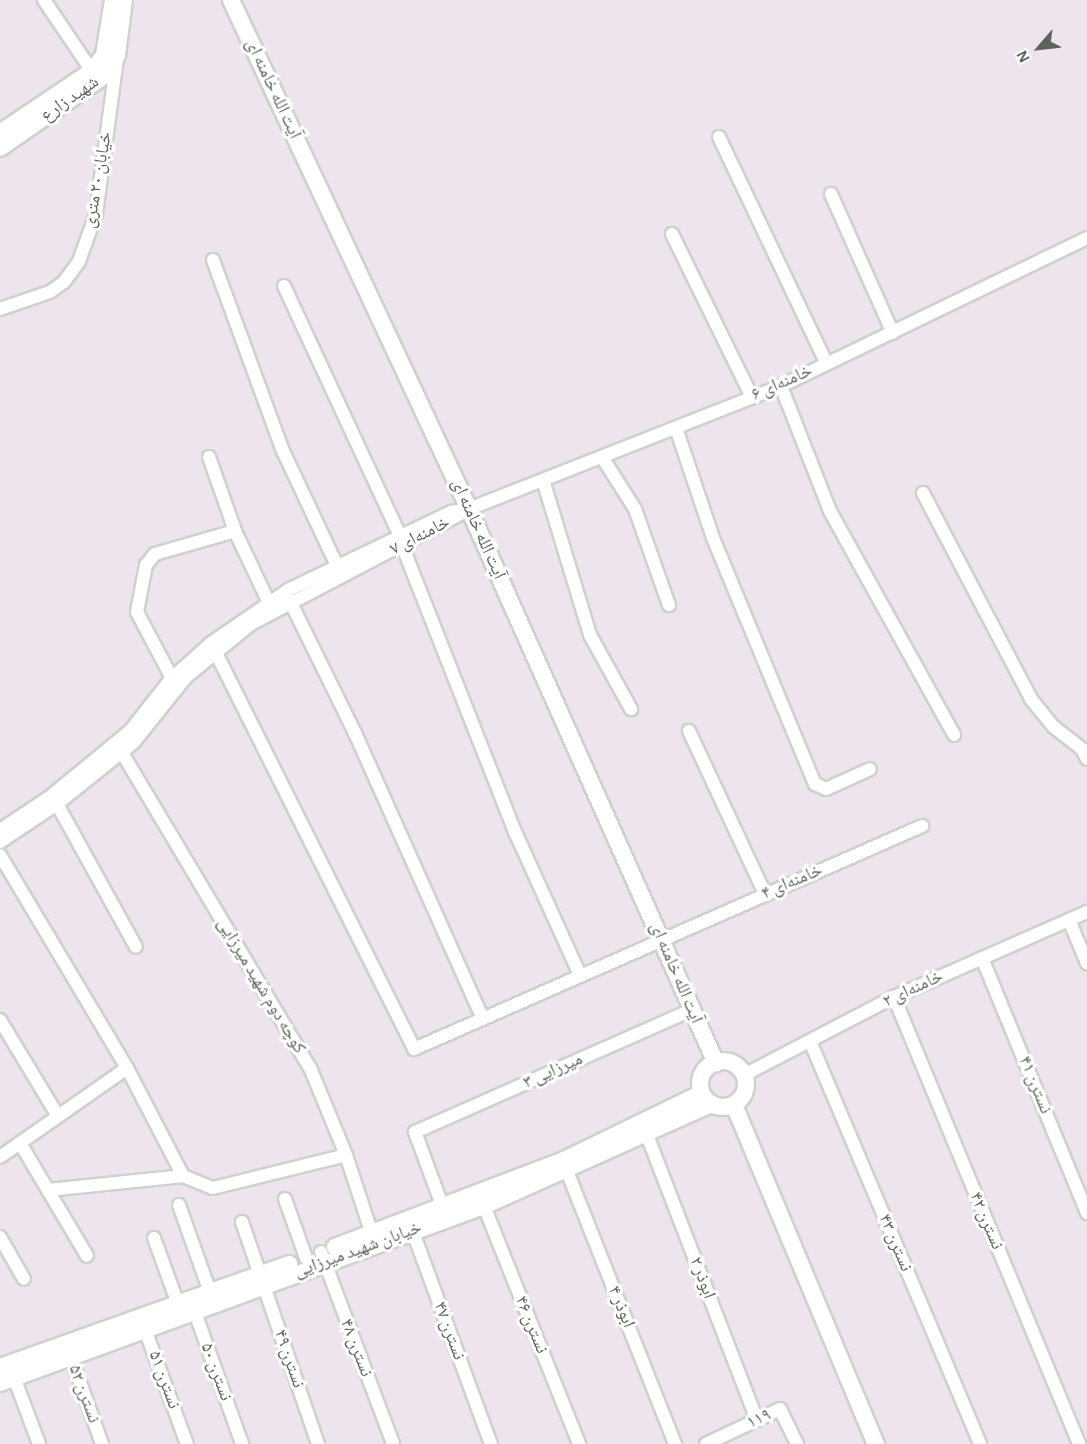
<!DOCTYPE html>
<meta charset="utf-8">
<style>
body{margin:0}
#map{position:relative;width:1087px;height:1444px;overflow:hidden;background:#ede4ed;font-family:"Alegreya Sans","Noto Naskh Arabic",sans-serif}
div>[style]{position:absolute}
.roads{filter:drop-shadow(2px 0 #cdd2cc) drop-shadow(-2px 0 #cdd2cc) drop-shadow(0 2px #cdd2cc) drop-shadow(0 -2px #cdd2cc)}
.street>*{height:12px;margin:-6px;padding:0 6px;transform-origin:6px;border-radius:6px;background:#fff}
.secondary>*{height:16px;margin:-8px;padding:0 8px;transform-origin:8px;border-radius:8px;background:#fff}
.secondary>.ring{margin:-8px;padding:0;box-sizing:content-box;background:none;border:16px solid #fff;border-radius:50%}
span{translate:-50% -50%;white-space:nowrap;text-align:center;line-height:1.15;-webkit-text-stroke:6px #fff;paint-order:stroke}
.street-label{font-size:18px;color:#5e645c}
.north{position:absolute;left:1009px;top:18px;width:60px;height:60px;-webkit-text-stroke:4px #fff;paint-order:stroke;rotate:242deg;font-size:16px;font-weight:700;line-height:24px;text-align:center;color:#5e645c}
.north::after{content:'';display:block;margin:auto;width:21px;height:27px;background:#5e645c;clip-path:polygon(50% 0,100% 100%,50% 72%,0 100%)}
</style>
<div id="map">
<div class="roads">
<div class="street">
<div style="left:44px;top:0;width:93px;rotate:56deg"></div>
<div style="left:719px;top:137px;width:251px;rotate:64.6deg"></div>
<div style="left:831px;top:194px;width:152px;rotate:66deg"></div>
<div style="left:672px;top:234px;width:182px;rotate:63.9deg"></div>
<div style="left:213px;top:260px;width:203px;rotate:69.9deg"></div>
<div style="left:283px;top:451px;width:127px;rotate:64.8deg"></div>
<div style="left:284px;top:286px;width:273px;rotate:65.1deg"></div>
<div style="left:0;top:309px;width:53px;rotate:-18.8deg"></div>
<div style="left:50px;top:292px;width:17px;rotate:-36deg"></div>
<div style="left:64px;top:282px;width:26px;rotate:-54deg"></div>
<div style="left:79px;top:261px;width:50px;rotate:-70.1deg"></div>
<div style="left:96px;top:214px;width:156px;rotate:-82.3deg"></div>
<div style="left:781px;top:386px;width:134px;rotate:68.6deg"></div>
<div style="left:830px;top:511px;width:256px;rotate:61deg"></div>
<div style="left:676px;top:428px;width:116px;rotate:71.4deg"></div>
<div style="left:713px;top:538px;width:266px;rotate:67.5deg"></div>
<div style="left:815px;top:784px;width:12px;rotate:24deg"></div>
<div style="left:826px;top:789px;width:48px;rotate:-24.4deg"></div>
<div style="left:209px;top:457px;width:78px;rotate:70.6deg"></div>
<div style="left:235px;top:531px;width:80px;rotate:64.7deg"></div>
<div style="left:602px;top:457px;width:62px;rotate:57.6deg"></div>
<div style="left:635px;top:509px;width:102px;rotate:70.5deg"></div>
<div style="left:543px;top:480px;width:162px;rotate:73.1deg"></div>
<div style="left:590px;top:635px;width:85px;rotate:61deg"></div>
<div style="left:923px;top:493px;width:233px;rotate:62.3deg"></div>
<div style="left:1031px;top:699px;width:36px;rotate:51deg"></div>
<div style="left:1054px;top:727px;width:36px;rotate:38deg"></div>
<div style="left:1082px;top:749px;width:11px;rotate:63deg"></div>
<div style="left:402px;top:545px;width:311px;rotate:68.5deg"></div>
<div style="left:516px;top:834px;width:155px;rotate:65.6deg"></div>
<div style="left:290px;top:601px;width:147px;rotate:63.8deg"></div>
<div style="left:355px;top:733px;width:311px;rotate:65.9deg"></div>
<div style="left:211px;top:643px;width:454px;rotate:63.4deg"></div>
<div style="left:414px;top:1049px;width:555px;rotate:-23.7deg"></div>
<div style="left:175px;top:684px;width:81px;rotate:-117.8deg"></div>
<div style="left:137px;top:612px;width:48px;rotate:-79.2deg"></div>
<div style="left:146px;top:565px;width:14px;rotate:-51deg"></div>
<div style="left:155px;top:554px;width:83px;rotate:-16deg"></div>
<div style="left:689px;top:731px;width:180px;rotate:65deg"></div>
<div style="left:118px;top:746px;width:377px;rotate:59.2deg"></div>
<div style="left:311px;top:1070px;width:92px;rotate:67.6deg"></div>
<div style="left:346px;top:1155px;width:89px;rotate:71.8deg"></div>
<div style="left:57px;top:804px;width:163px;rotate:61.1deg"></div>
<div style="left:0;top:830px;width:61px;rotate:-33.7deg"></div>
<div style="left:51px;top:796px;width:104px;rotate:-39.5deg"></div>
<div style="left:131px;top:730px;width:63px;rotate:-52deg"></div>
<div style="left:170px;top:680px;width:55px;rotate:-42.1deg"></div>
<div style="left:211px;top:643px;width:93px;rotate:-34.5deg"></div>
<div style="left:288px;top:590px;width:181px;rotate:-25.6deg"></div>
<div style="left:451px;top:512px;width:18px;rotate:-9deg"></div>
<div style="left:469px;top:509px;width:335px;rotate:-21.5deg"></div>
<div style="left:781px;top:386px;width:340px;rotate:-25.8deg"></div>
<div style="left:0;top:842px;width:69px;rotate:-33.7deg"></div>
<div style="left:57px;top:804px;width:99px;rotate:-38.8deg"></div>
<div style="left:134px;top:742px;width:83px;rotate:-51.3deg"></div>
<div style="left:186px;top:677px;width:84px;rotate:-39.2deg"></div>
<div style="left:251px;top:624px;width:243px;rotate:-27.7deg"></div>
<div style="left:0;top:855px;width:248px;rotate:59.2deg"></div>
<div style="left:127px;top:1068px;width:155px;rotate:145deg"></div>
<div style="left:1069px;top:920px;width:47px;rotate:67.3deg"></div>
<div style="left:982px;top:958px;width:276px;rotate:67.6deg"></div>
<div style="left:894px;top:997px;width:484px;rotate:67.5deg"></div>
<div style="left:0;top:1020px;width:112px;rotate:58.9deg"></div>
<div style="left:810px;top:1041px;width:437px;rotate:67.1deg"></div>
<div style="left:127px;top:1068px;width:122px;rotate:62.6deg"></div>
<div style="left:744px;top:1075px;width:169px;rotate:-27.5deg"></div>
<div style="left:894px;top:997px;width:211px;rotate:-23.8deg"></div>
<div style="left:647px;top:1135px;width:305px;rotate:68.9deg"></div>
<div style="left:20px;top:1143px;width:131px;rotate:59.3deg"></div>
<div style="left:567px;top:1171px;width:294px;rotate:68.4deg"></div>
<div style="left:48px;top:1190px;width:136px;rotate:-5.9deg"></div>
<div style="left:183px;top:1176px;width:32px;rotate:22deg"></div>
<div style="left:213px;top:1188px;width:137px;rotate:-13.9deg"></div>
<div style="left:285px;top:1199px;width:63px;rotate:70.4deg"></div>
<div style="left:179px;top:1205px;width:92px;rotate:70.4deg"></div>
<div style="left:442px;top:1205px;width:78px;rotate:-110.3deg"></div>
<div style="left:415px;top:1132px;width:303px;rotate:-23.8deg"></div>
<div style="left:484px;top:1206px;width:256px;rotate:68.2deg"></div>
<div style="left:242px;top:1222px;width:235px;rotate:71.1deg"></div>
<div style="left:410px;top:1224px;width:234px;rotate:69.8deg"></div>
<div style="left:0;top:1237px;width:48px;rotate:60.3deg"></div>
<div style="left:154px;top:1238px;width:70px;rotate:70deg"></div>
<div style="left:321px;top:1252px;width:205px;rotate:69.4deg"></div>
<div style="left:192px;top:1304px;width:149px;rotate:70.3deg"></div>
<div style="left:143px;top:1324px;width:128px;rotate:69.9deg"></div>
<div style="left:68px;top:1349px;width:101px;rotate:70.3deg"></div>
<div style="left:12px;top:1372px;width:77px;rotate:69.4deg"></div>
<div style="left:706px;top:1444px;width:82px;rotate:-25.3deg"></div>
<div style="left:780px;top:1409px;width:39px;rotate:64deg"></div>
</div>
<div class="secondary">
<div style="left:231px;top:0;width:562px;rotate:64.94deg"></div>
<div style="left:469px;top:509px;width:607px;rotate:65.97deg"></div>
<div style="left:0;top:133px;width:111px;rotate:-34deg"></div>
<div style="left:92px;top:71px;width:20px;rotate:-53deg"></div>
<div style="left:104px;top:55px;width:56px;rotate:-80.7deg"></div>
<div style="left:0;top:148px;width:126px;rotate:-34.7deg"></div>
<div style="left:104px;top:76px;width:25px;rotate:-58deg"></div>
<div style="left:117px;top:55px;width:55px;rotate:-82.7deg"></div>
<div class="ring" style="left:700px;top:1061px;width:30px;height:30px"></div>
<div style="left:734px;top:1105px;width:368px;rotate:67.3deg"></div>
<div style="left:335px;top:1247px;width:245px;rotate:-20.8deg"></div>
<div style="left:564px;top:1160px;width:153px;rotate:-25.9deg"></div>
<div style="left:0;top:1367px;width:307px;rotate:-19.6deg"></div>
<div style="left:0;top:1383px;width:515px;rotate:-20.09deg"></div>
<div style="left:484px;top:1206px;width:249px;rotate:-24.2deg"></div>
</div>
</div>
<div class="street-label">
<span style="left:273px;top:89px;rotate:65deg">آیت الله خامنه ای</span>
<span style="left:70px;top:99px;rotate:-35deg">شهید زارع</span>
<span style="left:98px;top:180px;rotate:-80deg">خیابان ۲۰ متری</span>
<span style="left:782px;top:383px;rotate:-24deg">خامنه‌ای ۶</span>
<span style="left:478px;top:529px;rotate:66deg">آیت الله خامنه ای</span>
<span style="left:420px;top:536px;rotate:-27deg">خامنه‌ای ۷</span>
<span style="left:792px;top:882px;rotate:-23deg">خامنه‌ای ۴</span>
<span style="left:676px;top:973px;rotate:67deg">آیت الله خامنه ای</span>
<span style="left:261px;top:986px;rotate:59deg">کوچه دوم شهید میرزایی</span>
<span style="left:913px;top:989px;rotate:-25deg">خامنه‌ای ۲</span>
<span style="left:553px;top:1071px;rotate:-24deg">میرزایی ۳</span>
<span style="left:1035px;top:1085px;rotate:68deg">نسترن ۴۱</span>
<span style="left:986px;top:1221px;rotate:67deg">نسترن ۴۲</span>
<span style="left:895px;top:1243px;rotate:67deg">نسترن ۴۳</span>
<span style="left:358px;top:1250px;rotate:-20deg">خیابان شهید میرزایی</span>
<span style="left:702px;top:1278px;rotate:69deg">ابوذر ۲</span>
<span style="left:621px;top:1307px;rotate:68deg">ابوذر ۴</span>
<span style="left:531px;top:1325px;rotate:68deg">نسترن ۴۶</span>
<span style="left:449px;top:1331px;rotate:70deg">نسترن ۴۷</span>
<span style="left:356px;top:1348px;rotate:69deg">نسترن ۴۸</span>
<span style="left:289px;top:1359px;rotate:71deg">نسترن ۴۹</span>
<span style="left:216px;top:1372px;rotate:70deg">نسترن ۵۰</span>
<span style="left:164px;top:1380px;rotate:70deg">نسترن ۵۱</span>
<span style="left:84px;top:1394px;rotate:70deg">نسترن ۵۲</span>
<span style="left:759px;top:1419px;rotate:-25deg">۱۱۹</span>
</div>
<div class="north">N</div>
</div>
